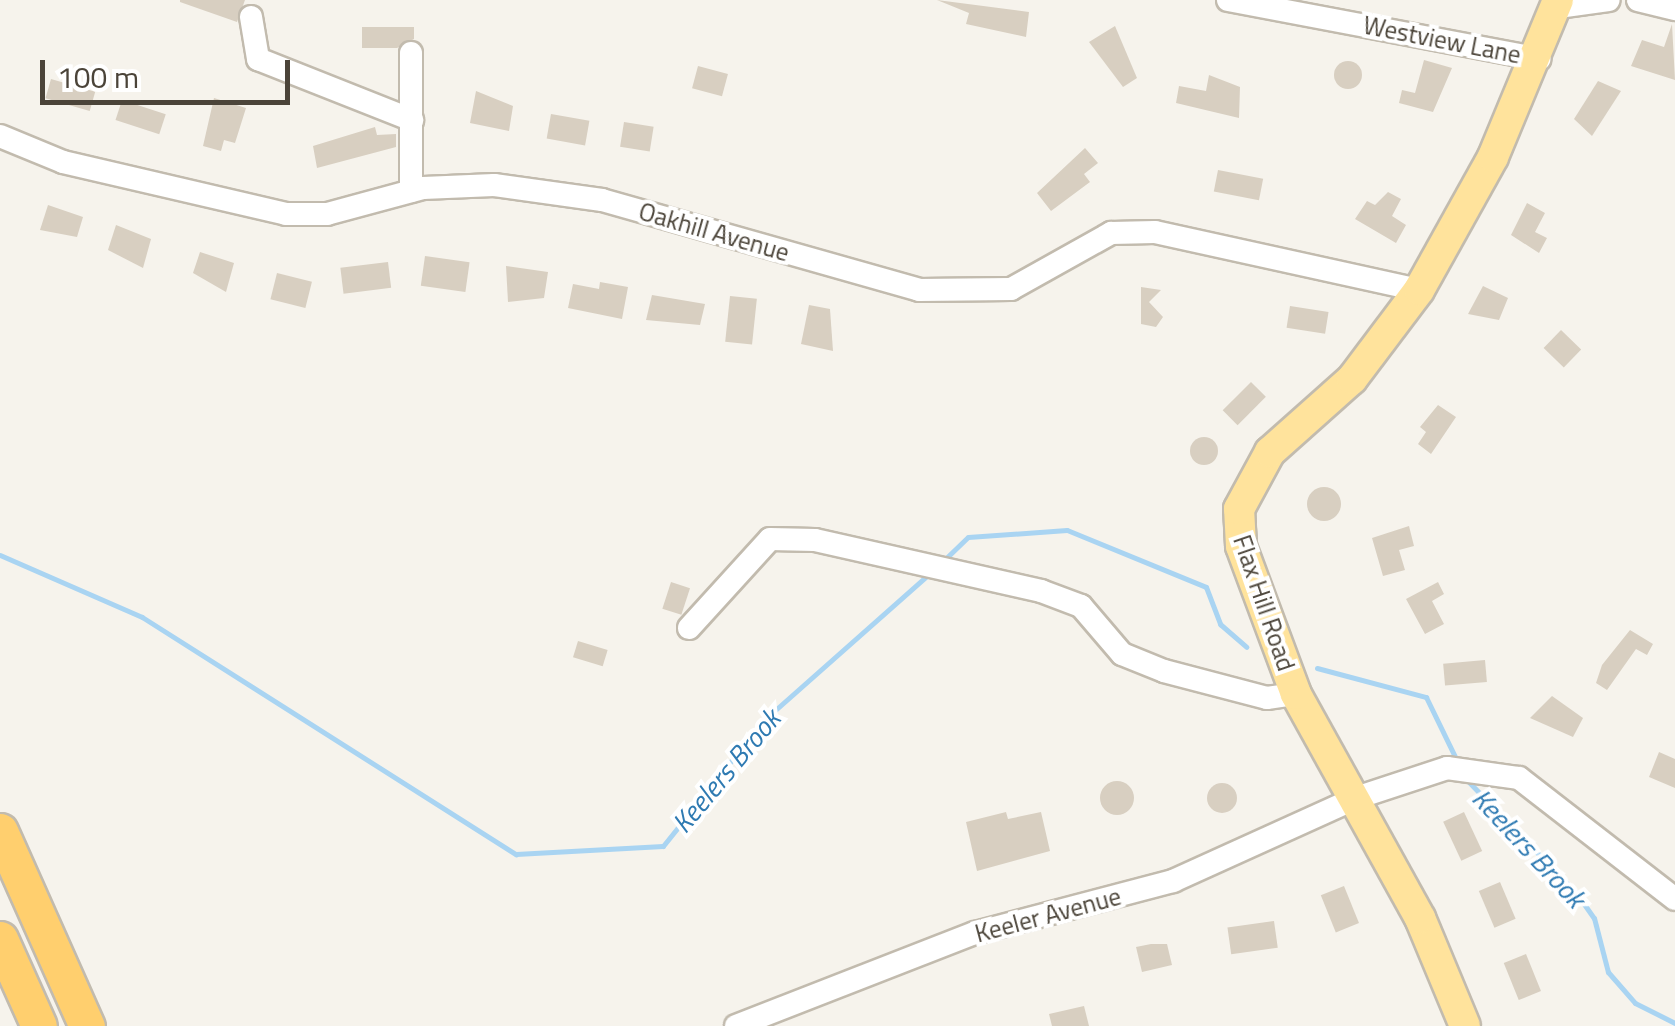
<!DOCTYPE html>
<style>
body{margin:0}
#map{position:relative;width:1675px;height:1026px;overflow:hidden;background:#f6f3ec;font-family:"Titillium Web",sans-serif}
div>[style]{position:absolute}
.stream>*{height:5px;margin:-2.5px;padding:0 2.5px;transform-origin:2.5px;border-radius:2.5px;background:#a9d4f2}
.building>*{inset:0;background:#d8cfc1;transform-origin:0 0}
.round{border-radius:50%}
.roads{filter:drop-shadow(2px 0 #c2bbae) drop-shadow(-2px 0 #c2bbae) drop-shadow(0 2px #c2bbae) drop-shadow(0 -2px #c2bbae)}
.minor>*{height:22px;margin:-11px;padding:0 11px;transform-origin:11px;border-radius:11px;background:#fff}
.major>*{height:30px;margin:-15px;padding:0 15px;transform-origin:15px;border-radius:15px;background:#ffe39c}
.highway>*{height:35px;margin:-17.5px;padding:0 17.5px;transform-origin:17.5px;border-radius:17.5px;background:#ffcf6e}
span{translate:-50% -50%;white-space:nowrap;text-align:center;line-height:1.15;-webkit-text-stroke:8px #fff;paint-order:stroke}
.street-label{font-size:25px;color:#4b4439}
.water-label{font-size:28px;color:#2e7ab2;font-style:italic}
.scale{position:absolute;left:40px;top:60px;width:250px;height:45px;box-sizing:border-box;border:5px solid #4b4439;border-top:0;padding-left:12px;font-size:30px;line-height:35px;white-space:nowrap;color:#4b4439;-webkit-text-stroke:8px #fff;paint-order:stroke}
</style>
<div id="map">
<div class="stream">
<div style="left:0;top:555px;width:155px;rotate:23.6deg"></div>
<div style="left:142px;top:617px;width:443px;rotate:32.4deg"></div>
<div style="left:516px;top:854px;width:147px;rotate:-3.1deg"></div>
<div style="left:663px;top:846px;width:161px;rotate:-51.3deg"></div>
<div style="left:764px;top:720px;width:220px;rotate:-41.5deg"></div>
<div style="left:941px;top:563px;width:37px;rotate:-44deg"></div>
<div style="left:968px;top:537px;width:99px;rotate:-4deg"></div>
<div style="left:1067px;top:530px;width:150px;rotate:22.3deg"></div>
<div style="left:1206px;top:587px;width:40px;rotate:69deg"></div>
<div style="left:1220px;top:624px;width:35px;rotate:41deg"></div>
<div style="left:1317px;top:668px;width:113px;rotate:14.9deg"></div>
<div style="left:1426px;top:697px;width:73px;rotate:64.1deg"></div>
<div style="left:1465px;top:778px;width:161px;rotate:46deg"></div>
<div style="left:1577px;top:894px;width:29px;rotate:55deg"></div>
<div style="left:1594px;top:918px;width:56px;rotate:75.5deg"></div>
<div style="left:1608px;top:972px;width:41px;rotate:48.9deg"></div>
<div style="left:1635px;top:1003px;width:45px;rotate:26.6deg"></div>
</div>
<div class="building">
<div style="clip-path:polygon(245px 0,237px 22px,180px 2px,180px 0)"></div>
<div style="clip-path:polygon(937px 0,1029px 12px,1026px 37px,966px 24px,969px 13px)"></div>
<div style="clip-path:polygon(1672px 24px,1675px 80px,1631px 66px,1642px 40px,1664px 47px)"></div>
<div style="clip-path:polygon(1115px 26px,1137px 78px,1123px 87px,1089px 42px)"></div>
<div style="clip-path:polygon(362px 27px,414px 27px,414px 39px,397px 48px,362px 48px)"></div>
<div style="clip-path:polygon(1424px 60px,1452px 68px,1433px 112px,1399px 103px,1402px 90px,1415px 93px)"></div>
<div class="round" style="left:1334px;top:61px;width:28px;height:28px"></div>
<div style="left:698px;top:66px;width:31px;height:23px;rotate:15deg"></div>
<div style="clip-path:polygon(1209px 75px,1240px 87px,1239px 118px,1176px 103px,1179px 86px,1206px 91px)"></div>
<div style="left:51px;top:79px;width:46px;height:20px;rotate:16deg"></div>
<div style="clip-path:polygon(1598px 81px,1621px 91px,1592px 136px,1574px 119px)"></div>
<div style="clip-path:polygon(476px 91px,513px 106px,509px 131px,470px 123px)"></div>
<div style="clip-path:polygon(214px 98px,246px 108px,235px 143px,224px 140px,221px 151px,203px 146px)"></div>
<div style="left:122px;top:100px;width:46px;height:21px;rotate:18deg"></div>
<div style="left:551px;top:114px;width:39px;height:25px;rotate:10deg"></div>
<div style="left:624px;top:122px;width:30px;height:25px;rotate:9deg"></div>
<div style="clip-path:polygon(375px 127px,377px 135px,396px 134px,396px 147px,317px 168px,313px 146px)"></div>
<div style="clip-path:polygon(1085px 148px,1098px 163px,1084px 174px,1090px 182px,1051px 211px,1037px 193px)"></div>
<div style="left:1218px;top:170px;width:46px;height:22px;rotate:11deg"></div>
<div style="clip-path:polygon(1388px 192px,1401px 199px,1392px 216px,1406px 225px,1396px 243px,1355px 219px,1367px 201px,1375px 205px)"></div>
<div style="clip-path:polygon(1527px 203px,1545px 213px,1535px 232px,1547px 238px,1539px 253px,1511px 235px)"></div>
<div style="clip-path:polygon(48px 205px,83px 217px,77px 237px,40px 230px)"></div>
<div style="clip-path:polygon(116px 225px,151px 239px,143px 268px,108px 250px)"></div>
<div style="clip-path:polygon(200px 252px,234px 263px,226px 292px,193px 273px)"></div>
<div style="left:425px;top:256px;width:45px;height:30px;rotate:8deg"></div>
<div style="left:388px;top:262px;width:26px;height:48px;rotate:83deg"></div>
<div style="clip-path:polygon(506px 266px,548px 272px,544px 298px,508px 302px)"></div>
<div style="left:277px;top:273px;width:36px;height:27px;rotate:14deg"></div>
<div style="clip-path:polygon(600px 282px,628px 287px,622px 319px,568px 308px,573px 284px,599px 289px)"></div>
<div style="clip-path:polygon(1483px 286px,1508px 298px,1499px 320px,1468px 314px)"></div>
<div style="clip-path:polygon(1141px 287px,1161px 290px,1149px 302px,1163px 317px,1156px 327px,1141px 324px)"></div>
<div style="clip-path:polygon(652px 295px,705px 304px,700px 325px,646px 320px)"></div>
<div style="left:730px;top:296px;width:27px;height:46px;rotate:6deg"></div>
<div style="clip-path:polygon(809px 305px,830px 309px,833px 351px,801px 344px)"></div>
<div style="left:1290px;top:306px;width:39px;height:22px;rotate:9deg"></div>
<div style="left:1561px;top:330px;width:28px;height:25px;rotate:44deg"></div>
<div style="left:1251px;top:382px;width:21px;height:40px;rotate:45deg"></div>
<div style="clip-path:polygon(1438px 405px,1456px 417px,1431px 454px,1418px 444px,1426px 432px,1420px 427px)"></div>
<div class="round" style="left:1190px;top:437px;width:28px;height:28px"></div>
<div class="round" style="left:1307px;top:487px;width:34px;height:34px"></div>
<div style="clip-path:polygon(1409px 526px,1414px 546px,1399px 550px,1405px 570px,1383px 576px,1372px 538px)"></div>
<div style="left:671px;top:582px;width:20px;height:28px;rotate:18deg"></div>
<div style="clip-path:polygon(1438px 582px,1444px 594px,1432px 601px,1444px 624px,1425px 634px,1406px 599px)"></div>
<div style="clip-path:polygon(1630px 630px,1653px 644px,1647px 655px,1636px 649px,1607px 690px,1596px 683px,1602px 665px)"></div>
<div style="left:578px;top:641px;width:31px;height:17px;rotate:17deg"></div>
<div style="left:1485px;top:660px;width:22px;height:42px;rotate:85deg"></div>
<div style="clip-path:polygon(1552px 696px,1583px 718px,1573px 737px,1530px 718px)"></div>
<div style="clip-path:polygon(1659px 752px,1675px 759px,1675px 788px,1649px 777px)"></div>
<div class="round" style="left:1100px;top:781px;width:34px;height:34px"></div>
<div class="round" style="left:1207px;top:783px;width:30px;height:30px"></div>
<div style="clip-path:polygon(1006px 812px,1008px 819px,1041px 812px,1050px 851px,977px 871px,966px 822px)"></div>
<div style="left:1464px;top:812px;width:43px;height:23px;rotate:65deg"></div>
<div style="left:1500px;top:882px;width:40px;height:23px;rotate:67deg"></div>
<div style="left:1344px;top:886px;width:40px;height:25px;rotate:68deg"></div>
<div style="left:1274px;top:921px;width:27px;height:47px;rotate:82deg"></div>
<div style="clip-path:polygon(1151px 944px,1167px 944px,1172px 965px,1142px 972px,1136px 947px)"></div>
<div style="left:1526px;top:954px;width:40px;height:24px;rotate:68deg"></div>
<div style="clip-path:polygon(1084px 1006px,1089px 1026px,1052px 1026px,1049px 1014px)"></div>
</div>
<div class="roads">
<div class="minor">
<div style="left:1228px;top:0;width:317px;rotate:10.7deg"></div>
<div style="left:1638px;top:0;width:38px;rotate:14deg"></div>
<div style="left:1558px;top:7px;width:51px;rotate:-7.8deg"></div>
<div style="left:251px;top:17px;width:43px;rotate:80.5deg"></div>
<div style="left:258px;top:59px;width:166px;rotate:21.6deg"></div>
<div style="left:411px;top:53px;width:138px;rotate:90deg"></div>
<div style="left:0;top:136px;width:68px;rotate:22.4deg"></div>
<div style="left:63px;top:162px;width:229px;rotate:13.1deg"></div>
<div style="left:286px;top:214px;width:41px"></div>
<div style="left:327px;top:214px;width:99px;rotate:-15.2deg"></div>
<div style="left:423px;top:188px;width:71px;rotate:-2.4deg"></div>
<div style="left:494px;top:185px;width:109px;rotate:7.9deg"></div>
<div style="left:602px;top:200px;width:330px;rotate:15.8deg"></div>
<div style="left:919px;top:290px;width:92px;rotate:-0.6deg"></div>
<div style="left:1011px;top:289px;width:115px;rotate:-29.2deg"></div>
<div style="left:1111px;top:233px;width:44px;rotate:-1.3deg"></div>
<div style="left:1155px;top:232px;width:270px;rotate:12.4deg"></div>
<div style="left:689px;top:628px;width:120px;rotate:-47.7deg"></div>
<div style="left:770px;top:539px;width:45px;rotate:1.3deg"></div>
<div style="left:815px;top:540px;width:232px;rotate:12.7deg"></div>
<div style="left:1041px;top:591px;width:43px;rotate:20.6deg"></div>
<div style="left:1081px;top:606px;width:63px;rotate:49.5deg"></div>
<div style="left:1122px;top:654px;width:45px;rotate:22deg"></div>
<div style="left:1164px;top:671px;width:106px;rotate:14.7deg"></div>
<div style="left:1267px;top:698px;width:29px;rotate:-8deg"></div>
<div style="left:736px;top:1026px;width:256px;rotate:-21.3deg"></div>
<div style="left:975px;top:933px;width:205px;rotate:-14.7deg"></div>
<div style="left:1173px;top:881px;width:201px;rotate:-24.4deg"></div>
<div style="left:1356px;top:798px;width:96px;rotate:-18.2deg"></div>
<div style="left:1447px;top:768px;width:73px;rotate:7.9deg"></div>
<div style="left:1519px;top:778px;width:197px;rotate:37.8deg"></div>
</div>
<div class="major">
<div style="left:1465px;top:1026px;width:117px;rotate:-112.6deg"></div>
<div style="left:1420px;top:918px;width:256px;rotate:-119deg"></div>
<div style="left:1296px;top:694px;width:158px;rotate:-110.4deg"></div>
<div style="left:1241px;top:546px;width:37px;rotate:-93deg"></div>
<div style="left:1239px;top:509px;width:65px;rotate:-61.5deg"></div>
<div style="left:1270px;top:452px;width:110px;rotate:-41.7deg"></div>
<div style="left:1352px;top:379px;width:111px;rotate:-53deg"></div>
<div style="left:1419px;top:290px;width:152px;rotate:-60.9deg"></div>
<div style="left:1493px;top:157px;width:170px;rotate:-67.5deg"></div>
</div>
<div class="highway">
<div style="left:0;top:831px;width:214px;rotate:66deg"></div>
<div style="left:0;top:939px;width:95px;rotate:65.9deg"></div>
</div>
</div>
<div class="street-label">
<span style="left:1442px;top:40px;rotate:11deg">Westview Lane</span>
<span style="left:714px;top:232px;rotate:16deg">Oakhill Avenue</span>
<span style="left:1264px;top:603px;rotate:71deg">Flax Hill Road</span>
<span style="left:1048px;top:915px;rotate:-15deg">Keeler Avenue</span>
</div>
<div class="water-label">
<span style="left:726px;top:771px;rotate:-50deg">Keelers Brook</span>
<span style="left:1529px;top:848px;rotate:47deg">Keelers Brook</span>
</div>
<div class="scale">100 m</div>
</div>
